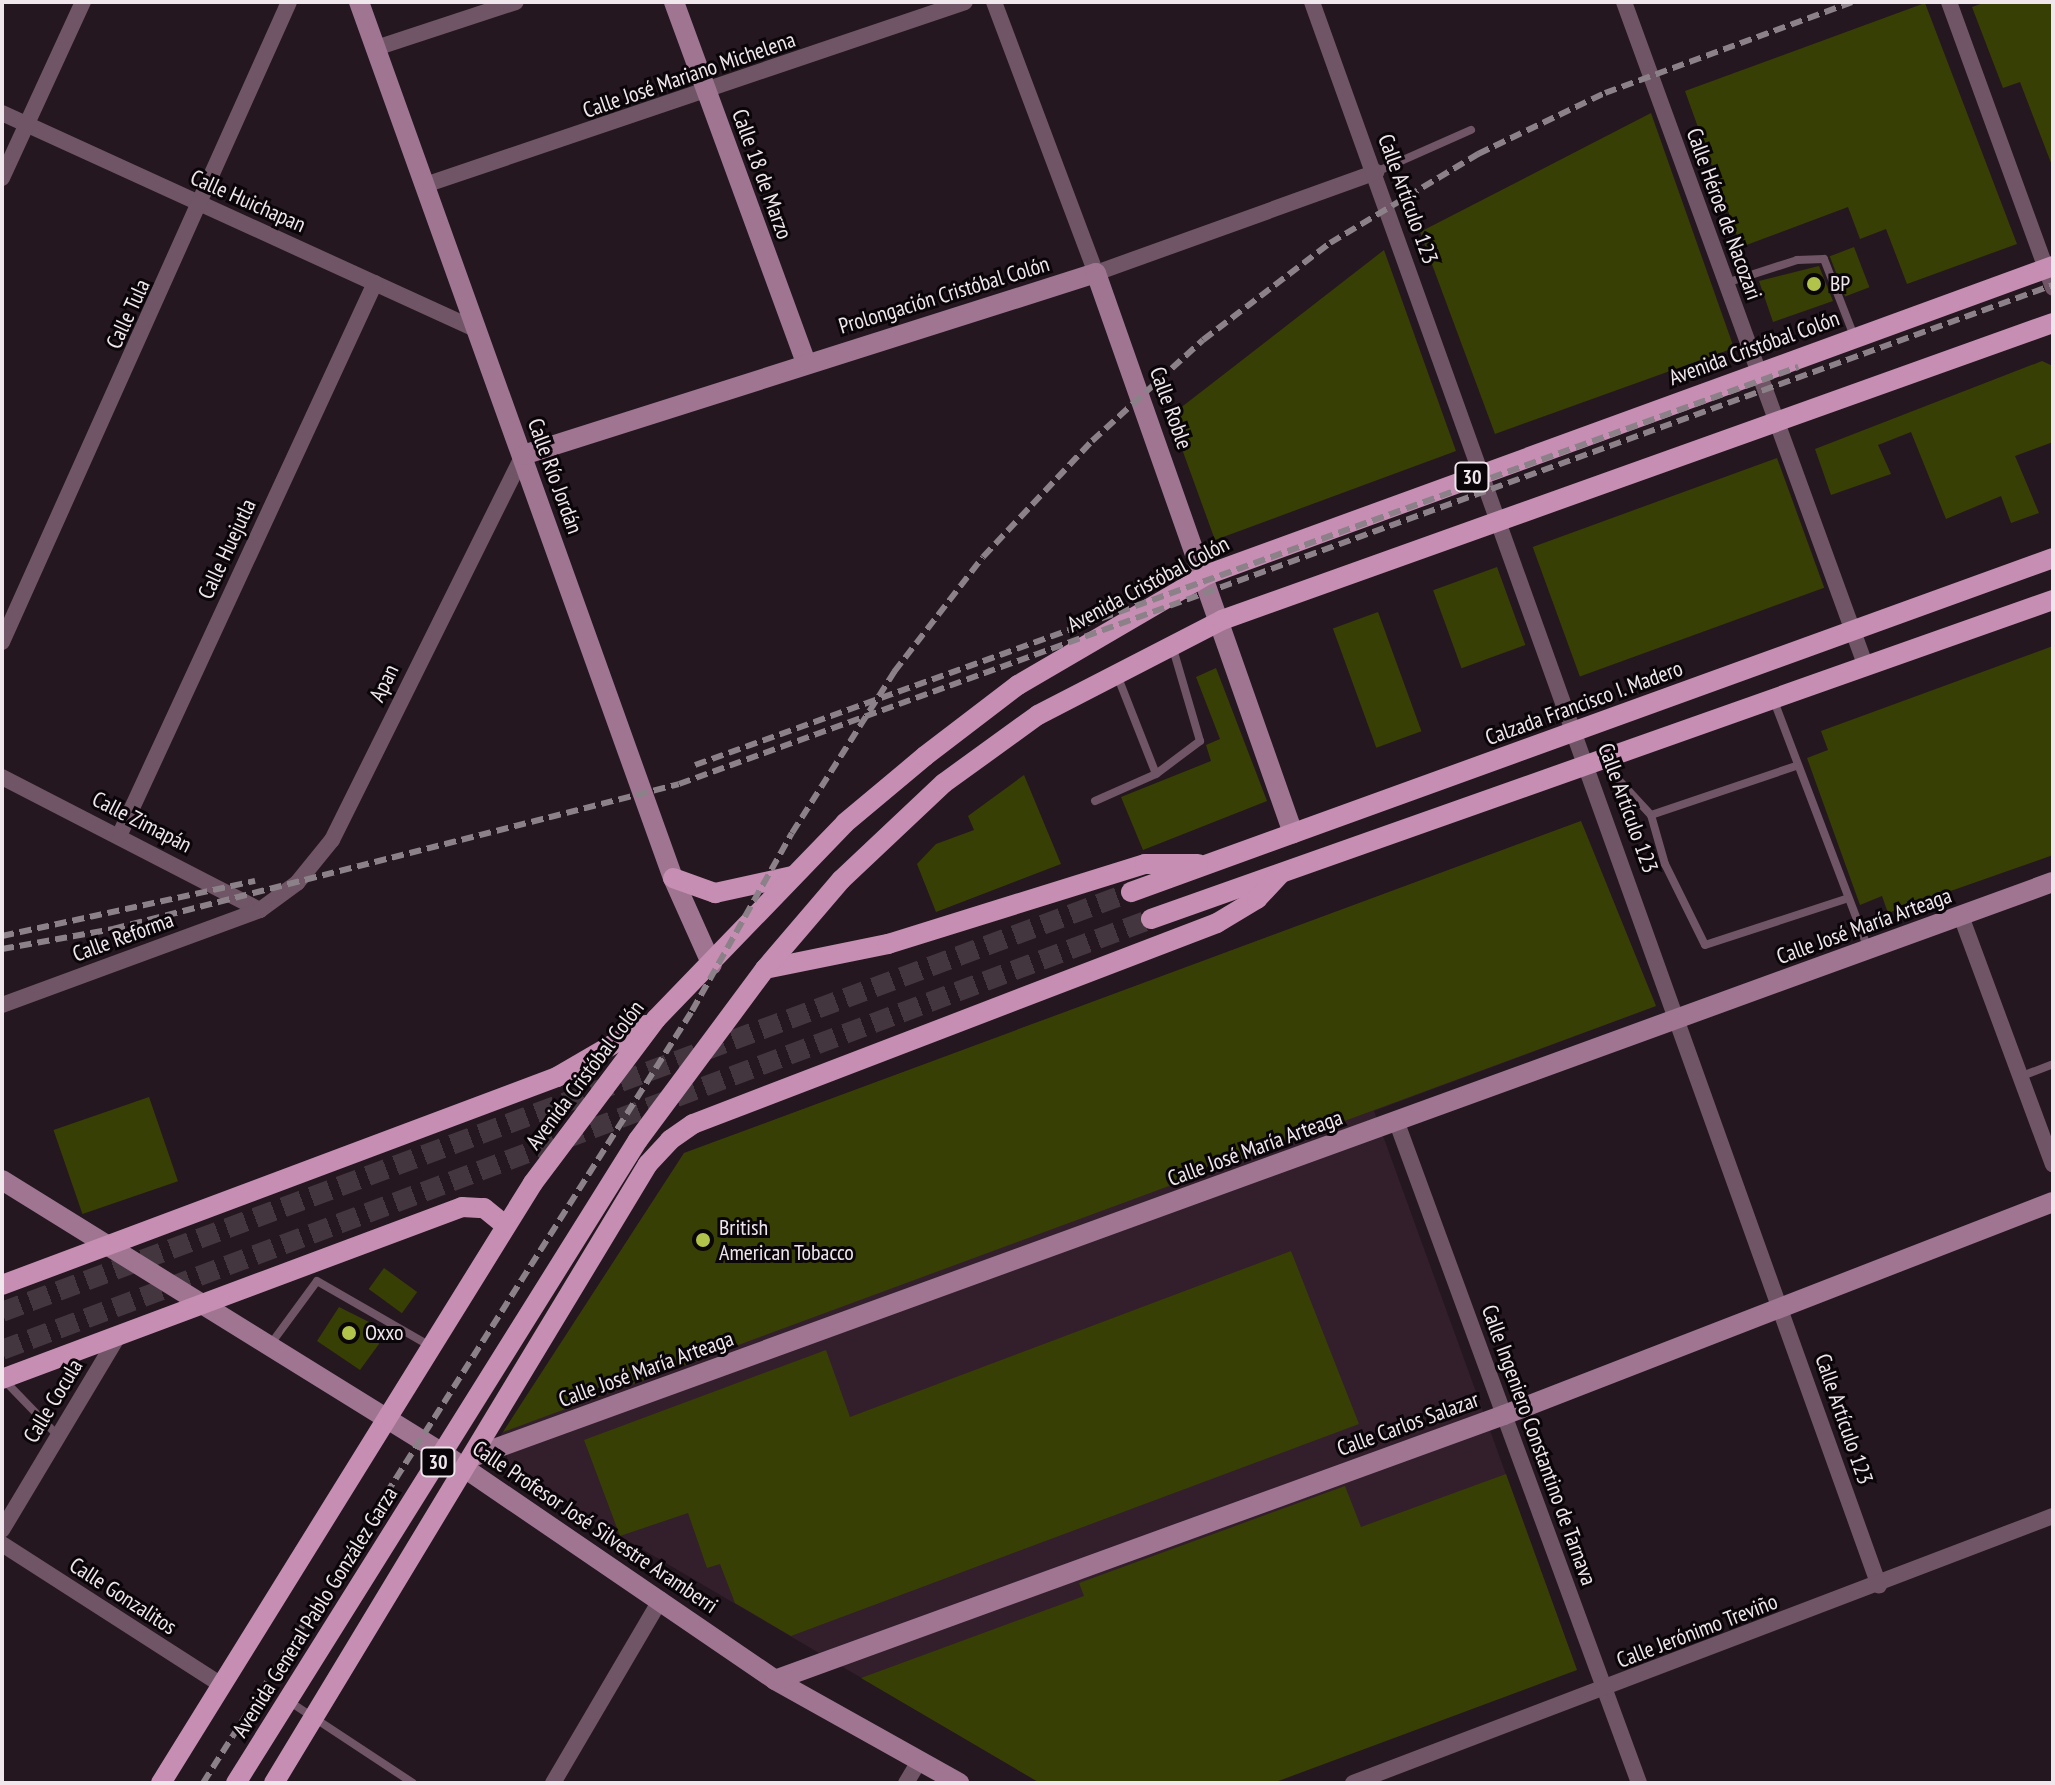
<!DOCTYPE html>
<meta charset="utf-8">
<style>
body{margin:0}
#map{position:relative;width:2055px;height:1785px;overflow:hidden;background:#241720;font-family:"PT Sans Narrow",sans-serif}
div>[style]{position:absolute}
.built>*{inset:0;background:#321f2b}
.building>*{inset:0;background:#383f04;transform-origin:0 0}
.primary-tunnel>*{height:20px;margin-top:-10px;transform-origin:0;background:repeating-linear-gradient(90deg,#43363f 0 20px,transparent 0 30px)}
.lane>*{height:8px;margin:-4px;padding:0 4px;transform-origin:4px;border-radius:4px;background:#6f5566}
.street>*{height:16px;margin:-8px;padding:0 8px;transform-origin:8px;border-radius:8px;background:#6f5566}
.secondary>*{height:20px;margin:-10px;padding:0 10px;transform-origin:10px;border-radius:10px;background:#9f7591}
.primary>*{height:20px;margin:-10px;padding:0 10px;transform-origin:10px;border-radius:10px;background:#c58eb2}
.rail>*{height:6px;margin-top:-3px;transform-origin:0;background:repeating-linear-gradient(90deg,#8c8188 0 12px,transparent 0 18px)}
.dots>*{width:22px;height:22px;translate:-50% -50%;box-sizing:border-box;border:4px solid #0a0508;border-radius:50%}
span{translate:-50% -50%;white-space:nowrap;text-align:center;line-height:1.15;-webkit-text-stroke:6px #0a0508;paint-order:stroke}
.shield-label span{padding:2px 6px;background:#0a0508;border:2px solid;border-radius:6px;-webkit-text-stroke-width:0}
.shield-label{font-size:20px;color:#f0e7ed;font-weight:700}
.street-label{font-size:22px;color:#f0e7ed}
.poi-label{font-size:22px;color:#f0e7ed}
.left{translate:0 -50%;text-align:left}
.frame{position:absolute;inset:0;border:4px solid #f0e7ed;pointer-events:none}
</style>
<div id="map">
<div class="built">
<div style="clip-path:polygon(1581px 821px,1656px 1006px,1374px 1111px,1577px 1670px,1040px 1783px,511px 1472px,501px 1435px,684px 1153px)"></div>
</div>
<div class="building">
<div style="clip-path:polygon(1986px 2px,2053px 2px,2053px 168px,2020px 82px,2003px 88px,1972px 7px)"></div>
<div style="clip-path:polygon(1925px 3px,2017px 244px,1907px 284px,1886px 229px,1860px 239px,1848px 207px,1741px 247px,1685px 91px)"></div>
<div style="clip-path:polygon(1651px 113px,1734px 348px,1495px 434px,1420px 232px)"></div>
<div style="left:1854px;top:247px;width:43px;height:26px;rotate:69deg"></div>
<div style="clip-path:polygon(1384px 250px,1456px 451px,1215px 540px,1170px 416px)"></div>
<div style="clip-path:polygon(1819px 266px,1833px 301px,1773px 322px,1759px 281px)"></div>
<div style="clip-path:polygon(2042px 361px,2053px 366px,2053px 442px,2015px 456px,2039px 513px,2011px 523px,2001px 496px,1946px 519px,1911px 432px,1878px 445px,1891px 474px,1831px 495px,1815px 449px)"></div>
<div style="left:1777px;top:458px;width:138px;height:260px;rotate:70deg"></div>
<div style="left:1497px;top:567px;width:83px;height:68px;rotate:70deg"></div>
<div style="left:1378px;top:612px;width:127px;height:48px;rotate:70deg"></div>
<div style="clip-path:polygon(2053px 646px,2053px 855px,1888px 913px,1882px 896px,1860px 905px,1807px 758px,1828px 750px,1821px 731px)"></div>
<div style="clip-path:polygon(1216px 668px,1267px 801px,1143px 850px,1121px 797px,1211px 761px,1206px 745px,1220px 739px,1196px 677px)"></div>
<div style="clip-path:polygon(1024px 775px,1061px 864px,936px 912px,917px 864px,936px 844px,974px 830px,968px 816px)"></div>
<div style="clip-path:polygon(1581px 821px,1656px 1006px,503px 1432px,684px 1153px)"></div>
<div style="left:149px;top:1097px;width:89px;height:101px;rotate:71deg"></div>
<div style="clip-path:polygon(1291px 1251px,1359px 1424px,791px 1636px,735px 1603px,720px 1564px,707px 1568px,688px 1513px,620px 1536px,584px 1440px,826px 1350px,850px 1417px)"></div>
<div style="left:384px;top:1268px;width:41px;height:26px;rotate:36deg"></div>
<div style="clip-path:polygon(339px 1307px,373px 1324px,379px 1344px,360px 1370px,317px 1341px)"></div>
<div style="clip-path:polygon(1506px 1474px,1577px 1670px,1273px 1783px,1040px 1783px,861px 1678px,1084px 1596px,1079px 1583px,1345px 1486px,1361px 1527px)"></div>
</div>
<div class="primary-tunnel">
<div style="left:2px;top:1312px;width:1205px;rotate:-20.41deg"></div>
<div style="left:2px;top:1350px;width:1227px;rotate:-20.56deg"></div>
</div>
<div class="lane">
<div style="left:1376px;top:172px;width:104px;rotate:-23.9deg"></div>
<div style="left:1726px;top:283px;width:75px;rotate:-17.9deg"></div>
<div style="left:1797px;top:260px;width:27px;rotate:-2deg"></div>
<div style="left:1824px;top:259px;width:83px;rotate:68.7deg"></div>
<div style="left:1117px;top:675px;width:106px;rotate:68.5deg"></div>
<div style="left:1774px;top:701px;width:264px;rotate:69.2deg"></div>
<div style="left:1603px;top:763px;width:71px;rotate:47.3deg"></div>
<div style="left:1796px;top:766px;width:153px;rotate:161.3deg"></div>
<div style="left:1651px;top:815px;width:51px;rotate:74.1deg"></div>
<div style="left:1665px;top:864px;width:90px;rotate:63.7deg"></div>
<div style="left:1705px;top:945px;width:148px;rotate:-18.1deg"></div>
<div style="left:1095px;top:801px;width:67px;rotate:-23.9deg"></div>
<div style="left:1156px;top:774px;width:55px;rotate:-36.9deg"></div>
<div style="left:1200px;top:741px;width:100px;rotate:-106.3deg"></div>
<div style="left:2022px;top:1076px;width:33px;rotate:-21deg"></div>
<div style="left:270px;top:1345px;width:79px;rotate:-53.7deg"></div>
<div style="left:317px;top:1281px;width:130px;rotate:29.9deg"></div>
<div style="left:3px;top:1379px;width:79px;rotate:46deg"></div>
<div style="left:287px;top:1700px;width:151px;rotate:33.4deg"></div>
</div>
<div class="street">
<div style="left:994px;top:2px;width:290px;rotate:69.4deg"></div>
<div style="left:1096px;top:273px;width:298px;rotate:-19.8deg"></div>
<div style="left:1312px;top:2px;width:1682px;rotate:70.3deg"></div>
<div style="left:1624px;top:2px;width:708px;rotate:70deg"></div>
<div style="left:1949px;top:2px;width:304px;rotate:70deg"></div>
<div style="left:376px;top:48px;width:147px;rotate:-18.2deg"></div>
<div style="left:2px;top:113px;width:520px;rotate:24.54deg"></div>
<div style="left:2px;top:178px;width:194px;rotate:-65.3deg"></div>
<div style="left:425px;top:185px;width:570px;rotate:-18.72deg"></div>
<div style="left:2px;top:642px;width:701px;rotate:-65.85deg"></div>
<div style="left:2px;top:777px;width:290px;rotate:27.3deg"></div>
<div style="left:120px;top:834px;width:607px;rotate:-65.17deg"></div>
<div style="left:1961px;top:916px;width:265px;rotate:69.7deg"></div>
<div style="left:2px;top:1005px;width:275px;rotate:-20.2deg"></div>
<div style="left:260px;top:910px;width:46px;rotate:-36.1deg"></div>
<div style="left:297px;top:883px;width:55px;rotate:-50.9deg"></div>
<div style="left:332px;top:840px;width:430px;rotate:-63.6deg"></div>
<div style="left:1397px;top:1123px;width:703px;rotate:69.86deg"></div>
<div style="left:2px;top:1530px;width:226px;rotate:-59.1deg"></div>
<div style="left:2px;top:1544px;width:259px;rotate:32.7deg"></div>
<div style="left:553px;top:1783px;width:213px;rotate:-59.6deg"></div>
<div style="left:906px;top:1783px;width:27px;rotate:-59deg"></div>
<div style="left:1353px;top:1783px;width:749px;rotate:-20.88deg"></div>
</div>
<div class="secondary">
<div style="left:359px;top:2px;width:931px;rotate:70.28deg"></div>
<div style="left:673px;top:878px;width:95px;rotate:65.9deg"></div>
<div style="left:674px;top:2px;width:384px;rotate:69.9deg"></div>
<div style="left:523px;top:455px;width:601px;rotate:-17.62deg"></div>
<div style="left:1096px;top:273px;width:594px;rotate:70.62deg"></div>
<div style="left:2px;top:1180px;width:520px;rotate:31.8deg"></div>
<div style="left:444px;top:1454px;width:401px;rotate:34.3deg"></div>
<div style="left:775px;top:1680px;width:211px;rotate:29.2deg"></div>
<div style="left:472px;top:1457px;width:1682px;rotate:-19.99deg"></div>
<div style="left:775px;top:1680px;width:776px;rotate:-19.98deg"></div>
<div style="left:1504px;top:1415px;width:589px;rotate:-21.21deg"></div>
</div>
<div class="primary">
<div style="left:673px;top:878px;width:45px;rotate:19.7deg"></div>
<div style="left:715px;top:893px;width:79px;rotate:-12.4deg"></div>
<div style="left:1131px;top:892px;width:981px;rotate:-19.91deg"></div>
<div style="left:1151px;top:919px;width:957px;rotate:-19.48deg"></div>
<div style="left:765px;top:969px;width:126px;rotate:-11.5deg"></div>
<div style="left:888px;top:944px;width:269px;rotate:-17.3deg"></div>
<div style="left:1145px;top:864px;width:53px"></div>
<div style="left:2px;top:1285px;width:593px;rotate:-20.54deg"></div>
<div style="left:557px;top:1077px;width:103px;rotate:-30.3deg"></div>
<div style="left:2px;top:1379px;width:491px;rotate:-20.5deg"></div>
<div style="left:462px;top:1207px;width:22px;rotate:3deg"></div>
<div style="left:484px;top:1208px;width:28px;rotate:39deg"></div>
<div style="left:161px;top:1783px;width:706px;rotate:-58.2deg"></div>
<div style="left:533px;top:1183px;width:205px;rotate:-53.1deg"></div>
<div style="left:656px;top:1019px;width:272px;rotate:-46deg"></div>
<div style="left:845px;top:823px;width:104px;rotate:-39.9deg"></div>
<div style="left:925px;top:756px;width:117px;rotate:-37.4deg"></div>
<div style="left:1018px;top:685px;width:218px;rotate:-30.3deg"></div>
<div style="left:1206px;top:575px;width:902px;rotate:-20.04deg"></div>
<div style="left:236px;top:1783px;width:758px;rotate:-57.99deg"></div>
<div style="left:638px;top:1140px;width:213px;rotate:-53.4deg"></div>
<div style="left:765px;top:969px;width:117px;rotate:-49.5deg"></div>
<div style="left:841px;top:880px;width:141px;rotate:-43.3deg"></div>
<div style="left:944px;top:783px;width:116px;rotate:-35.9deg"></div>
<div style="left:1038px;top:715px;width:207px;rotate:-27.3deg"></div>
<div style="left:1222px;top:620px;width:882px;rotate:-19.67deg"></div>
<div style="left:274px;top:1783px;width:723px;rotate:-58.86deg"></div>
<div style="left:648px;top:1164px;width:33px;rotate:-47deg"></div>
<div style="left:670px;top:1140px;width:28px;rotate:-35deg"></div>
<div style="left:693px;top:1124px;width:561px;rotate:-20.99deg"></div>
<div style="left:1217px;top:923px;width:47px;rotate:-31deg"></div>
<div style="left:1257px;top:899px;width:35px;rotate:-47deg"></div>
</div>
<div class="rail">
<div style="left:695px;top:765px;width:1173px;rotate:-19.84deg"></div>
<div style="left:2px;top:936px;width:259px;rotate:-12.3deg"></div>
<div style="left:2px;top:949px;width:113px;rotate:-10.2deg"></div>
<div style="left:113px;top:929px;width:584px;rotate:-14.37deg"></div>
<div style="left:679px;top:784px;width:1462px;rotate:-19.96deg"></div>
<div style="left:203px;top:1783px;width:914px;rotate:-57.65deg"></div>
<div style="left:692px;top:1011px;width:204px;rotate:-60.7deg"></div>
<div style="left:792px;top:833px;width:191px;rotate:-57.6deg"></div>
<div style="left:894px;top:672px;width:145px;rotate:-52.3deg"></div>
<div style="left:983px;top:557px;width:159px;rotate:-46.8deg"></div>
<div style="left:1092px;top:441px;width:150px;rotate:-42.3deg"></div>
<div style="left:1203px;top:340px;width:160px;rotate:-37.4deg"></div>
<div style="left:1330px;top:243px;width:173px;rotate:-31deg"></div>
<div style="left:1478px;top:154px;width:141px;rotate:-25.7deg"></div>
<div style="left:1605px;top:93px;width:263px;rotate:-20.2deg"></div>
</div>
<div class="dots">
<div style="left:1814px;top:284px;background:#b2c34c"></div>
<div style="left:703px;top:1240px;background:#b2c34c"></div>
<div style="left:349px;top:1333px;background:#b2c34c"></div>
</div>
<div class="shield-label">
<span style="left:1472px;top:477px">30</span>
<span style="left:438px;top:1462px">30</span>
</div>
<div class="street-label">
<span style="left:689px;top:75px;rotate:-19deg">Calle José Mariano Michelena</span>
<span style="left:762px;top:174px;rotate:70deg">Calle 18 de Marzo</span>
<span style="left:1408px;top:199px;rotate:70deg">Calle Artículo 123</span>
<span style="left:248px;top:201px;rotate:24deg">Calle Huichapan</span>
<span style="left:1724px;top:214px;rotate:70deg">Calle Héroe de Nacozari</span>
<span style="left:944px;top:295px;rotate:-17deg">Prolongación Cristóbal Colón</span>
<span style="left:128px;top:314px;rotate:-65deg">Calle Tula</span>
<span style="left:1754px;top:348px;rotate:-20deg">Avenida Cristóbal Colón</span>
<span style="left:1171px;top:408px;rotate:70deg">Calle Roble</span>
<span style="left:555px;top:476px;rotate:70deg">Calle Río Jordán</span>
<span style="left:227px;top:549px;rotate:-65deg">Calle Huejutla</span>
<span style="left:1148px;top:584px;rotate:-28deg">Avenida Cristóbal Colón</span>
<span style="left:384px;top:683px;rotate:-64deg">Apan</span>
<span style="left:1584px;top:703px;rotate:-20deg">Calzada Francisco I. Madero</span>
<span style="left:1628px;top:808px;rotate:70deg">Calle Artículo 123</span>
<span style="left:142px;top:822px;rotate:27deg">Calle Zimapán</span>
<span style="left:1864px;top:926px;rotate:-20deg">Calle José María Arteaga</span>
<span style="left:123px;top:937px;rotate:-20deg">Calle Reforma</span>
<span style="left:585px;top:1075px;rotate:-53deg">Avenida Cristóbal Colón</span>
<span style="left:1255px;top:1148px;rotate:-20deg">Calle José María Arteaga</span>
<span style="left:646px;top:1369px;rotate:-20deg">Calle José María Arteaga</span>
<span style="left:53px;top:1401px;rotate:-59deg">Calle Cocula</span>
<span style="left:1844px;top:1419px;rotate:71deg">Calle Artículo 123</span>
<span style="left:1408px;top:1424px;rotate:-20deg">Calle Carlos Salazar</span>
<span style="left:1539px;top:1445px;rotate:70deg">Calle Ingeniero Constantino de Tarnava</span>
<span style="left:595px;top:1527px;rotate:34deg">Calle Profesor José Silvestre Aramberri</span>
<span style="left:123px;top:1596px;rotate:33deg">Calle Gonzalitos</span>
<span style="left:315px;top:1612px;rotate:-58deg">Avenida General Pablo González Garza</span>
<span style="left:1697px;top:1631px;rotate:-21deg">Calle Jerónimo Treviño</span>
</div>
<div class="poi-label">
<span class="left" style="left:1830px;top:284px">BP</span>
<span class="left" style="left:719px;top:1240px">British<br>American Tobacco</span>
<span class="left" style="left:365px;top:1333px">Oxxo</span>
</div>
<div class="frame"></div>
</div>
